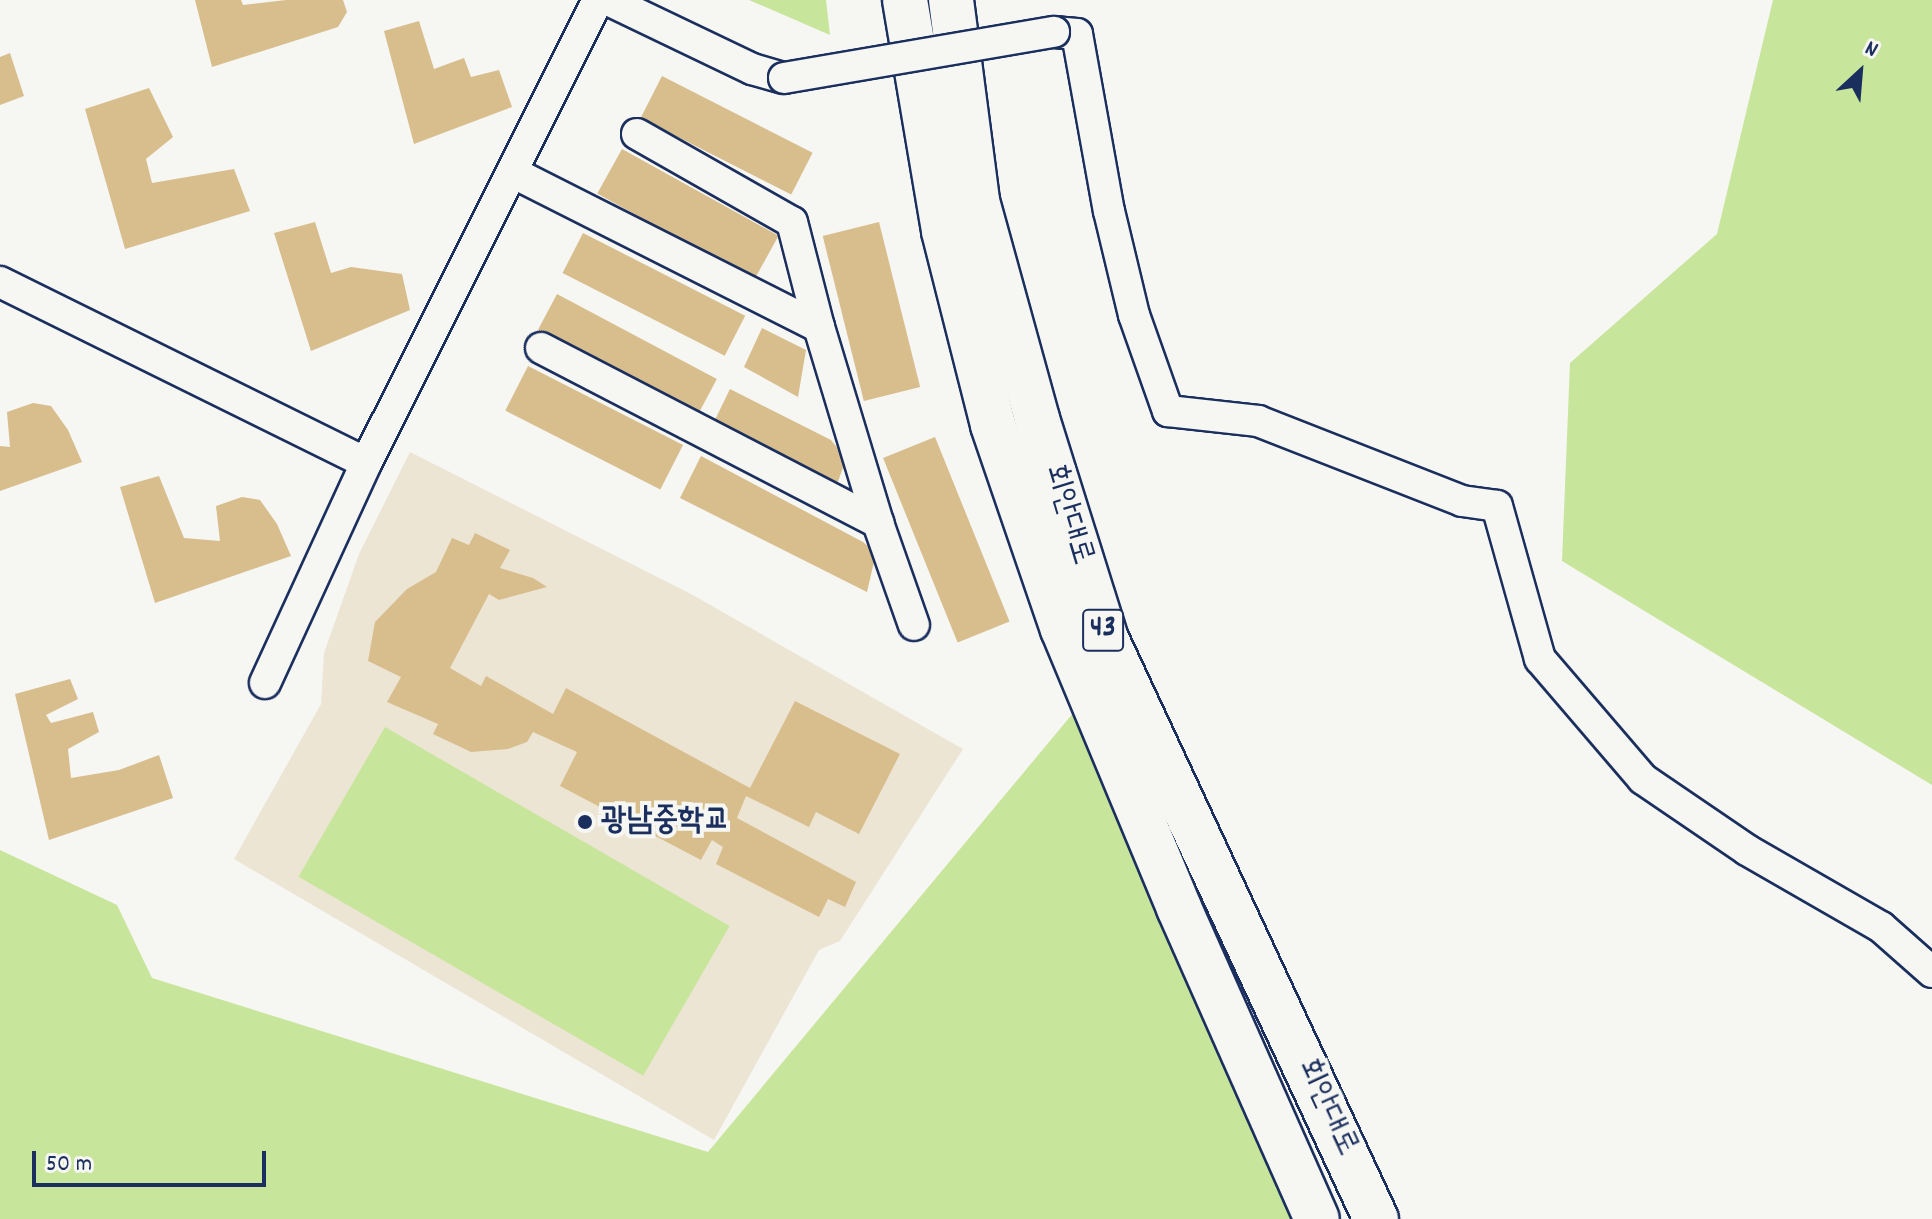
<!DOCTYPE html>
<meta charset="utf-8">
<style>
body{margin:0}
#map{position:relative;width:1932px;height:1219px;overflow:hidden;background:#f6f6f2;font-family:Dekko,"Poor Story",sans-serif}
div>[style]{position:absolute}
.built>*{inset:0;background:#ede5d4}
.green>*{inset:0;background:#c8e59c;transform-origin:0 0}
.building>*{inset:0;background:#d8bd8d;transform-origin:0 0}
.roads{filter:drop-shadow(2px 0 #1b2f5e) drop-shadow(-2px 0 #1b2f5e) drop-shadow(0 2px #1b2f5e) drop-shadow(0 -2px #1b2f5e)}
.street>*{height:30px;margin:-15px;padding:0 15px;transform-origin:15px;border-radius:15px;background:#f6f6f2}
.highway>*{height:44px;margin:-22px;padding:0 22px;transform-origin:22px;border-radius:22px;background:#f6f6f2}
.bridges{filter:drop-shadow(2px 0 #1b2f5e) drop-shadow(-2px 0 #1b2f5e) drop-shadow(0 2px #1b2f5e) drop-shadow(0 -2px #1b2f5e)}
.street-bridge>*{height:30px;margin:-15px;padding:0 15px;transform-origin:15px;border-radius:15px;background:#f6f6f2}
.dots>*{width:22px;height:22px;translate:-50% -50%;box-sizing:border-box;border:4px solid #f6f6f2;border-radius:50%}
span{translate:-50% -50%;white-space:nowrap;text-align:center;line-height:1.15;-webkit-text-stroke:8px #f6f6f2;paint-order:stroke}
.shield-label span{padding:2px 6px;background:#f6f6f2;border:2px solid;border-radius:6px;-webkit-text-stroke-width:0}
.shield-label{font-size:30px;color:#1b2f5e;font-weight:700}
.street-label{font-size:32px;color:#1b2f5e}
.poi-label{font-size:32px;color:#1b2f5e;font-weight:700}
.left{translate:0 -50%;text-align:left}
.north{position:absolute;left:1820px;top:32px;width:80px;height:80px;-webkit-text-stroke:6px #f6f6f2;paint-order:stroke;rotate:26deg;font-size:22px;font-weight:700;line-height:32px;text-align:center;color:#1b2f5e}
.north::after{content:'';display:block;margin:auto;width:28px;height:36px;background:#1b2f5e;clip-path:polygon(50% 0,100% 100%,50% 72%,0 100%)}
.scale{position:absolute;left:32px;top:1151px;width:234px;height:36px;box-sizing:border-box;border:4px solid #1b2f5e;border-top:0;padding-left:10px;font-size:24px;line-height:28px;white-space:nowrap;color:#1b2f5e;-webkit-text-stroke:6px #f6f6f2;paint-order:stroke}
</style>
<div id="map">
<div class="built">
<div style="clip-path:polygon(410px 452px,691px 594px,963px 749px,840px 941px,819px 950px,714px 1140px,234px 859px,321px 704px,324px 653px,359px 554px)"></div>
</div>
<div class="green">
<div style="clip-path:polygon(749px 0,826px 0,830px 35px)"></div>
<div style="clip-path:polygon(1773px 0,1932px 0,1932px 785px,1562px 561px,1570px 363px,1717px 234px)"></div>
<div style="clip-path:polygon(1074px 712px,1293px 1219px,0 1219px,0 850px,117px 905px,152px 978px,708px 1152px)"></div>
<div style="left:385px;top:727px;width:398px;height:173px;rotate:30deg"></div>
</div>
<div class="building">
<div style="clip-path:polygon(195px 0,241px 0,243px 5px,286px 0,343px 0,347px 12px,338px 27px,212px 67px)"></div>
<div style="clip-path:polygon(419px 21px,434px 69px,464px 58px,471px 77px,499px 70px,512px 107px,414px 144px,384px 31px)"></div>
<div style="clip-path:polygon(10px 53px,24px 96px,0 105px,0 57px)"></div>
<div style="left:662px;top:76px;width:169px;height:47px;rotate:27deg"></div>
<div style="clip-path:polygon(149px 88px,173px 137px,146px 159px,152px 183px,234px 169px,250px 211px,125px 249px,85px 109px)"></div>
<div style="left:622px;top:149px;width:179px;height:51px;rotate:29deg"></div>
<div style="clip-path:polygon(315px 222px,331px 273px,351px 267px,402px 274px,410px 310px,311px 351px,274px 233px)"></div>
<div style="left:879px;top:222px;width:170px;height:58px;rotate:76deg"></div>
<div style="left:583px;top:233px;width:182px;height:45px;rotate:27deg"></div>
<div style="left:557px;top:294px;width:181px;height:41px;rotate:28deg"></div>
<div style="clip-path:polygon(762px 328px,806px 350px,798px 397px,744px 367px)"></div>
<div style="left:528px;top:366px;width:174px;height:50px;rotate:27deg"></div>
<div style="clip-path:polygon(730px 389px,831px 440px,846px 459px,835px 490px,711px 428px)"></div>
<div style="clip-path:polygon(33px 403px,51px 406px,68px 430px,82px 462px,0 491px,0 446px,10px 447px,7px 412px)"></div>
<div style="left:935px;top:437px;width:199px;height:56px;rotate:68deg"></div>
<div style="clip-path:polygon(701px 456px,863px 542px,876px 553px,867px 592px,680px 498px)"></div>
<div style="clip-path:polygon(159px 476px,184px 538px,220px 541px,216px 506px,242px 497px,260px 500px,277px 524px,291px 556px,155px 603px,120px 487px)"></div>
<div style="clip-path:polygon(475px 533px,510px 550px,500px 568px,533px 578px,547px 587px,499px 600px,489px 594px,450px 668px,481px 686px,486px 676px,553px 714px,566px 688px,750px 788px,795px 701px,900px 754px,859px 834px,816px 812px,809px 827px,746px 796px,737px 818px,856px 882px,845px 907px,828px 899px,819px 917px,716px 864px,723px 847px,712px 840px,701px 860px,560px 786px,577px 752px,533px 732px,527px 742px,508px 749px,471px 752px,433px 734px,438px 724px,387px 702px,401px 677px,368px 661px,375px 622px,407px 589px,436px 572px,452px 538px,469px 545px)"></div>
<div style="clip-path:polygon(70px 679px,78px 699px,46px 715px,51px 723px,93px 712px,99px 732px,68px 749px,71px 778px,119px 770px,159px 755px,173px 798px,49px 840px,15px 694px)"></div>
</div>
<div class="roads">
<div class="street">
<div style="left:608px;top:0;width:160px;rotate:25.6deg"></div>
<div style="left:752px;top:69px;width:33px;rotate:16deg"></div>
<div style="left:1054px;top:32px;width:23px;rotate:5deg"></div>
<div style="left:1077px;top:34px;width:180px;rotate:79.8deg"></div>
<div style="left:1109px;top:211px;width:107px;rotate:76.5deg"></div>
<div style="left:1134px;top:315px;width:102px;rotate:70.5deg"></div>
<div style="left:1168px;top:411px;width:91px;rotate:6.3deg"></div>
<div style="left:1258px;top:421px;width:219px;rotate:21.4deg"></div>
<div style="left:1462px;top:501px;width:35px;rotate:8deg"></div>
<div style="left:1497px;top:506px;width:159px;rotate:74.3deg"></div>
<div style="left:1540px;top:659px;width:158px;rotate:49.4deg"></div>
<div style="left:1643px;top:779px;width:126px;rotate:34.3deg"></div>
<div style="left:1747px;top:850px;width:155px;rotate:29.9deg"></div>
<div style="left:1881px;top:927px;width:68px;rotate:41.4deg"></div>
<div style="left:637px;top:134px;width:178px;rotate:29.6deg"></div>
<div style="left:792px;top:222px;width:108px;rotate:75.6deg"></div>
<div style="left:512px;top:172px;width:344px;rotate:26.8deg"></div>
<div style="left:819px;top:327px;width:205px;rotate:73.2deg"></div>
<div style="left:878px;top:523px;width:108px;rotate:70.6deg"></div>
<div style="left:0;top:282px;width:408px;rotate:26.3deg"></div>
<div style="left:541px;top:348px;width:380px;rotate:27.4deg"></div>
<div style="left:265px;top:683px;width:242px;rotate:-65.3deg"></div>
<div style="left:366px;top:463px;width:518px;rotate:-63.39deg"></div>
</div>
<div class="highway">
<div style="left:905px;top:0;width:234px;rotate:80.4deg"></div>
<div style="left:944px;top:231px;width:200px;rotate:75.8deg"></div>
<div style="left:993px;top:425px;width:216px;rotate:71.1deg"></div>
<div style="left:1063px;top:629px;width:302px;rotate:67.4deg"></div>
<div style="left:1179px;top:908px;width:340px;rotate:66.1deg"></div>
<div style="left:951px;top:0;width:203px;rotate:82.6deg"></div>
<div style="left:977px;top:201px;width:226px;rotate:74.6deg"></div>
<div style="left:1037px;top:419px;width:231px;rotate:72.6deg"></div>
<div style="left:1106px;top:639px;width:640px;rotate:65.04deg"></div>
</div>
</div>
<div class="bridges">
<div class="street-bridge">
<div style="left:784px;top:78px;width:274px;rotate:-9.7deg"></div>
</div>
</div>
<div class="dots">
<div style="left:585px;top:822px;background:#1b2f5e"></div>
</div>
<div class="shield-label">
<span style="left:1103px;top:630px">43</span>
</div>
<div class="street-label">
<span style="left:1067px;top:515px;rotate:73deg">회안대로</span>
<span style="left:1326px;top:1108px;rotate:65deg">회안대로</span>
</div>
<div class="poi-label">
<span class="left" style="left:601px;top:822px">광남중학교</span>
</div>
<div class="north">N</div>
<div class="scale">50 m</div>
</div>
